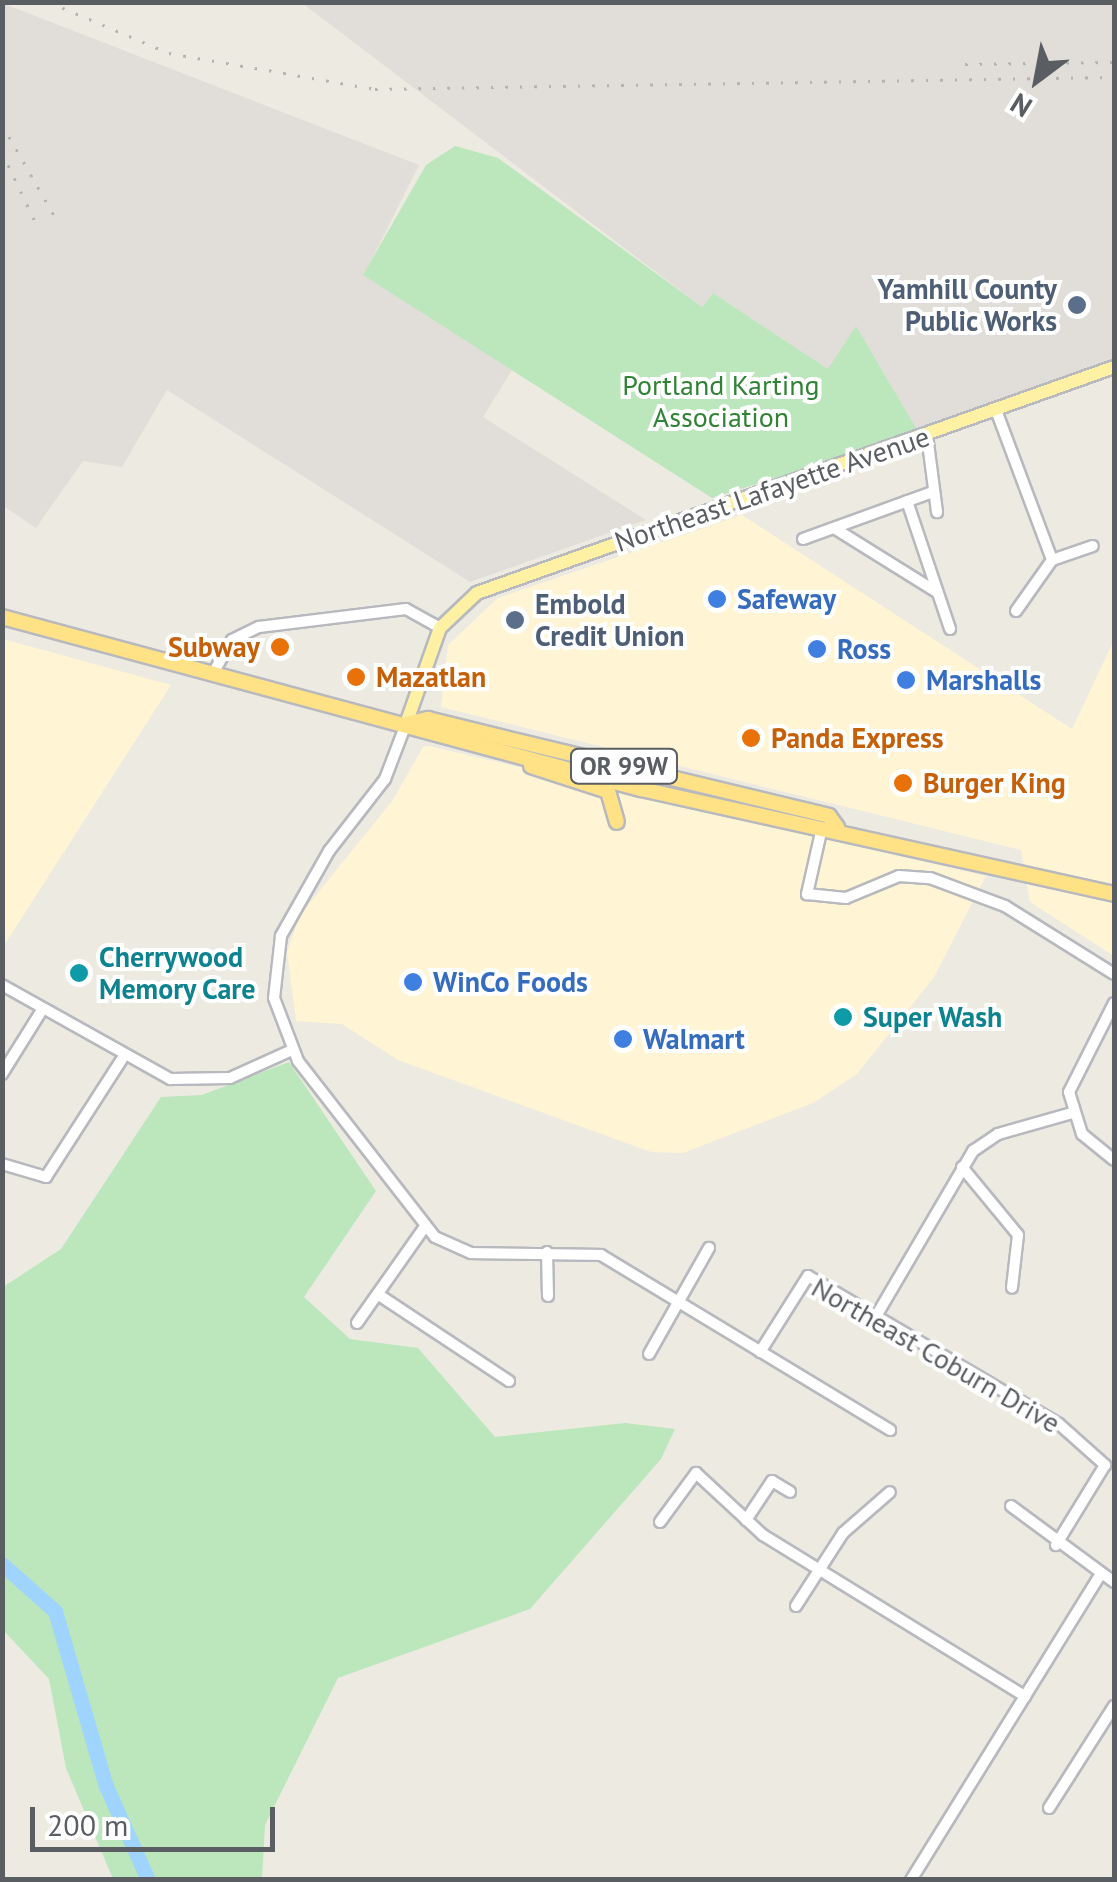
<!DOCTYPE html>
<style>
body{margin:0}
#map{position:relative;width:1117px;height:1882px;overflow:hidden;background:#edebe1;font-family:"PT Sans",sans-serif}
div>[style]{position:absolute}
.commercial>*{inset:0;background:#fff5d4}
.industrial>*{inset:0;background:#e1ded9}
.green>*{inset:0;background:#bce6bc}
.river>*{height:15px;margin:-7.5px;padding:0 7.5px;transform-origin:7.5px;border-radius:7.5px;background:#9fd4ff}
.roads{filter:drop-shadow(2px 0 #b7b9be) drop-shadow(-2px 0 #b7b9be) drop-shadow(0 2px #b7b9be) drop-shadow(0 -2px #b7b9be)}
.minor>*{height:10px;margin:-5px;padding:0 5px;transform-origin:5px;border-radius:5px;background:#fff}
.major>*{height:12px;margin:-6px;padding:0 6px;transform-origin:6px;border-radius:6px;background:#fff1a4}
.highway>*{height:14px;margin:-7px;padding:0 7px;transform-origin:7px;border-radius:7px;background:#ffe186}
.rail>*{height:2.5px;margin-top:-1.25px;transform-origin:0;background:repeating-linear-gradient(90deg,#b3b4b4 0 2.5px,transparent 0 14.5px)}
.dots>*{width:28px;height:28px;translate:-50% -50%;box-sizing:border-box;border:5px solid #fff;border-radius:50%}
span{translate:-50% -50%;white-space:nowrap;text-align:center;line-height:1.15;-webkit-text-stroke:8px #fff;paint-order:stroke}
.shield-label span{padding:2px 8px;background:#fff;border:2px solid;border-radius:8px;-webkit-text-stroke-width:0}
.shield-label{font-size:25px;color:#5a5e63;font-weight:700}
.service-label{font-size:28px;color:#4e5e75;font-weight:700}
.right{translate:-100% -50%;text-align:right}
.left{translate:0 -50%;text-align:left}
.park-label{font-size:28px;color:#308335}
.street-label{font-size:28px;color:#5a5e63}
.shop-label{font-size:28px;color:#366cbe;font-weight:700}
.food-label{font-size:28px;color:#c56008;font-weight:700}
.culture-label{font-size:28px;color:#0d838f;font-weight:700}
.frame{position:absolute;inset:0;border:5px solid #5a5e63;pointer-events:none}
.north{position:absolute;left:987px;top:30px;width:100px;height:100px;-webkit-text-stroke:8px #fff;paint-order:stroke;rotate:212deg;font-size:28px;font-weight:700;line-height:40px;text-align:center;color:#5a5e63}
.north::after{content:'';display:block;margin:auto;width:35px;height:45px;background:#5a5e63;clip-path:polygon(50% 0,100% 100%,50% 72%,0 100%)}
.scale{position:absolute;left:30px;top:1807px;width:245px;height:45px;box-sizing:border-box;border:5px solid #5a5e63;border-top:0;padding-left:12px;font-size:30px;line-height:35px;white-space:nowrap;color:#5a5e63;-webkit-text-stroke:8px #fff;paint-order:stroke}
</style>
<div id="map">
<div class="commercial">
<div style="clip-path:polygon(742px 515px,1072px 729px,1114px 640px,1114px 956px,1030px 902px,1021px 850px,441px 707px,448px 645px,498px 598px)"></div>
<div style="clip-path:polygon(3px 639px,171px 685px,3px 947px,2px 639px)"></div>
<div style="clip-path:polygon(423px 747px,429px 746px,986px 876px,934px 977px,857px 1074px,813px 1103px,683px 1153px,651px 1152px,398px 1060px,342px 1024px,296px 1021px,287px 952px,300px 915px,393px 800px)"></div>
</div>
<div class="industrial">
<div style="clip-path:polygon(2px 3px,419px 165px,364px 275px,512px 370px,483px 417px,646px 520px,470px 582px,167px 390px,122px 467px,83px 461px,36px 528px,3px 506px)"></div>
<div style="clip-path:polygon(302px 3px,1114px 3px,1114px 361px,919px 433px,856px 327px,829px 370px,713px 293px,702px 307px)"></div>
</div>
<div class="green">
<div style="clip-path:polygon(455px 146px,498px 158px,702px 307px,713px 293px,828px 369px,856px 326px,919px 433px,712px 498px,363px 275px,426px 165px)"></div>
<div style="clip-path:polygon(289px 1062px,376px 1191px,304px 1297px,350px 1339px,418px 1348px,495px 1437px,625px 1423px,675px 1429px,661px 1459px,530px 1609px,338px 1678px,265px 1825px,262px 1879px,113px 1879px,66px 1768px,49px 1679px,3px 1630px,3px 1287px,61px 1249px,161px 1097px,202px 1095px)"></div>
</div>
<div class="river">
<div style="left:2px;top:1564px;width:71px;rotate:41.6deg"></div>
<div style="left:55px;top:1611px;width:182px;rotate:73.8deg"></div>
<div style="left:106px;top:1786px;width:103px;rotate:65.9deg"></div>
</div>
<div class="roads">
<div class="minor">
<div style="left:996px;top:410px;width:160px;rotate:69.5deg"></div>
<div style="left:1052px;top:560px;width:43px;rotate:-18.9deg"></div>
<div style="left:927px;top:435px;width:78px;rotate:82.6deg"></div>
<div style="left:907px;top:501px;width:135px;rotate:71.4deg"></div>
<div style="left:834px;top:528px;width:121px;rotate:31.9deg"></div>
<div style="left:803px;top:539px;width:135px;rotate:-19.9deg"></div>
<div style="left:1016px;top:611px;width:62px;rotate:-54.8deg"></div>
<div style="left:212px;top:675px;width:40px;rotate:-60.3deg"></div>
<div style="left:232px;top:640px;width:30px;rotate:-26deg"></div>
<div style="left:259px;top:627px;width:148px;rotate:-7deg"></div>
<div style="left:406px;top:609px;width:39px;rotate:29deg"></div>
<div style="left:406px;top:724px;width:59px;rotate:110.9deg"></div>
<div style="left:385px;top:779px;width:91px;rotate:127.9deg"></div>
<div style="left:329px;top:851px;width:98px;rotate:119.5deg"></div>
<div style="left:281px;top:936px;width:62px;rotate:96.4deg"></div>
<div style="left:274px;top:998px;width:67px;rotate:69.1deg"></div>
<div style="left:298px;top:1061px;width:223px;rotate:52.1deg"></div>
<div style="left:435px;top:1237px;width:39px;rotate:24deg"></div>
<div style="left:471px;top:1253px;width:130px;rotate:0.9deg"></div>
<div style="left:601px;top:1255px;width:338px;rotate:31.2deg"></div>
<div style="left:821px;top:832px;width:64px;rotate:102.7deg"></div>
<div style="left:807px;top:894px;width:39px;rotate:6deg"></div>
<div style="left:846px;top:898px;width:57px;rotate:-22.5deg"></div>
<div style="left:899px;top:876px;width:31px;rotate:4deg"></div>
<div style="left:930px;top:878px;width:80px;rotate:20.5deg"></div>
<div style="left:1005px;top:906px;width:128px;rotate:32deg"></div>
<div style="left:2px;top:985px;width:193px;rotate:29.2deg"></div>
<div style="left:170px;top:1079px;width:60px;rotate:-1deg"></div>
<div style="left:230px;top:1078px;width:68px;rotate:-24.3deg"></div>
<div style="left:1114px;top:1003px;width:100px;rotate:116.8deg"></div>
<div style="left:1069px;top:1092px;width:44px;rotate:72.8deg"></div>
<div style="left:1082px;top:1134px;width:41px;rotate:39.1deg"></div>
<div style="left:2px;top:1074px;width:75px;rotate:-58deg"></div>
<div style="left:2px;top:1164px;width:46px;rotate:16.5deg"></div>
<div style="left:46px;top:1177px;width:140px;rotate:-57.2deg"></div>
<div style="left:962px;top:1167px;width:88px;rotate:50.5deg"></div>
<div style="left:1018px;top:1235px;width:53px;rotate:96.5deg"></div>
<div style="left:547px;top:1252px;width:44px;rotate:88.7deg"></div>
<div style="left:379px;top:1295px;width:156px;rotate:33.5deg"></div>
<div style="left:875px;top:1318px;width:194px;rotate:-59.6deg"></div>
<div style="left:973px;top:1151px;width:30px;rotate:-34deg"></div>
<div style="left:998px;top:1134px;width:77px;rotate:-15.8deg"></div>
<div style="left:357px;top:1323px;width:116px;rotate:-54.8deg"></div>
<div style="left:760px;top:1352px;width:90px;rotate:-57.7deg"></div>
<div style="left:808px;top:1276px;width:291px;rotate:30.5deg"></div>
<div style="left:1059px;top:1424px;width:62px;rotate:41.7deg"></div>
<div style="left:1105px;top:1465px;width:94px;rotate:121.5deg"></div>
<div style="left:649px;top:1354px;width:122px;rotate:-60.5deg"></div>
<div style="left:1011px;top:1506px;width:128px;rotate:36.4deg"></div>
<div style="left:746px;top:1520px;width:47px;rotate:-56.3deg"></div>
<div style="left:772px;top:1481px;width:21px;rotate:31deg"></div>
<div style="left:660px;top:1522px;width:61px;rotate:-53.7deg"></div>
<div style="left:696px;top:1473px;width:91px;rotate:42.8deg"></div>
<div style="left:763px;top:1535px;width:308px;rotate:31.6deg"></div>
<div style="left:796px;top:1606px;width:87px;rotate:-57.2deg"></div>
<div style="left:843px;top:1533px;width:62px;rotate:-41.1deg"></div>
<div style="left:1049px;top:1808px;width:121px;rotate:-57.5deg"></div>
<div style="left:911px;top:1880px;width:361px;rotate:-58.2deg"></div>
</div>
<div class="major">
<div style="left:406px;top:724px;width:102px;rotate:-70.5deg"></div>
<div style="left:440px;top:628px;width:51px;rotate:-43.4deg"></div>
<div style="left:477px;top:593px;width:676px;rotate:-19.53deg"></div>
</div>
<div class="highway">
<div style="left:2px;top:617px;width:662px;rotate:15.07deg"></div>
<div style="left:641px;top:789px;width:485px;rotate:12.5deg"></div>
<div style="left:406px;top:724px;width:23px;rotate:-13deg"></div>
<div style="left:428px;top:719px;width:79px;rotate:13.9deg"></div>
<div style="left:505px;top:738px;width:333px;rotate:13.5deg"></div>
<div style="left:829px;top:816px;width:14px;rotate:54deg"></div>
<div style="left:531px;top:766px;width:81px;rotate:18deg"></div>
<div style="left:608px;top:791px;width:32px;rotate:74deg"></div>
</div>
</div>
<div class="rail">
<div style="left:49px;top:2px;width:130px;rotate:23deg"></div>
<div style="left:169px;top:53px;width:209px;rotate:9.9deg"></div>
<div style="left:375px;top:89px;width:739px;rotate:-0.93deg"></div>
<div style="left:965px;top:64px;width:149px;rotate:-0.8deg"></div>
<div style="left:2px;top:124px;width:107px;rotate:60.3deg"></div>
<div style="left:2px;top:152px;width:83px;rotate:64.4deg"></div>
</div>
<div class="dots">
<div style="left:1077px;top:305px;background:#5c6f8a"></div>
<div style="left:717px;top:599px;background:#3f7fe0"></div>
<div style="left:515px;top:620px;background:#5c6f8a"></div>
<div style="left:280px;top:647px;background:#e8710a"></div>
<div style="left:817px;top:649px;background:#3f7fe0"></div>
<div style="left:356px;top:677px;background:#e8710a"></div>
<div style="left:906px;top:680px;background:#3f7fe0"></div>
<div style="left:751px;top:738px;background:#e8710a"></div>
<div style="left:903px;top:783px;background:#e8710a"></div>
<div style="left:79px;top:973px;background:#0f9aa8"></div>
<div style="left:413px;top:982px;background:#3f7fe0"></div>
<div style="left:843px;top:1017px;background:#0f9aa8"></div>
<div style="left:623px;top:1039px;background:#3f7fe0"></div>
</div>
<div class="shield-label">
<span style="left:624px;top:766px">OR 99W</span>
</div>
<div class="service-label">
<span class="right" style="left:1057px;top:305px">Yamhill County<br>Public Works</span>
<span class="left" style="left:535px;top:620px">Embold<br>Credit Union</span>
</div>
<div class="park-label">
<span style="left:721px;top:401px">Portland Karting<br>Association</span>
</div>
<div class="street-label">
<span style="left:772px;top:489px;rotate:-19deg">Northeast Lafayette Avenue</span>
<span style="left:936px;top:1355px;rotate:30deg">Northeast Coburn Drive</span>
</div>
<div class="shop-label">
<span class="left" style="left:737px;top:599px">Safeway</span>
<span class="left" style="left:837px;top:649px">Ross</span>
<span class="left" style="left:926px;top:680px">Marshalls</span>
<span class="left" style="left:433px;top:982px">WinCo Foods</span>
<span class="left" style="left:643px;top:1039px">Walmart</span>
</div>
<div class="food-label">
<span class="right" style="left:260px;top:647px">Subway</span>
<span class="left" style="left:376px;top:677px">Mazatlan</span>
<span class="left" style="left:771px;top:738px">Panda Express</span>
<span class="left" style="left:923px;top:783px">Burger King</span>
</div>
<div class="culture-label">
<span class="left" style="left:99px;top:973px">Cherrywood<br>Memory Care</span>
<span class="left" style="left:863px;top:1017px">Super Wash</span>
</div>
<div class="frame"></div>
<div class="north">N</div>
<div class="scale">200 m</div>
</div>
